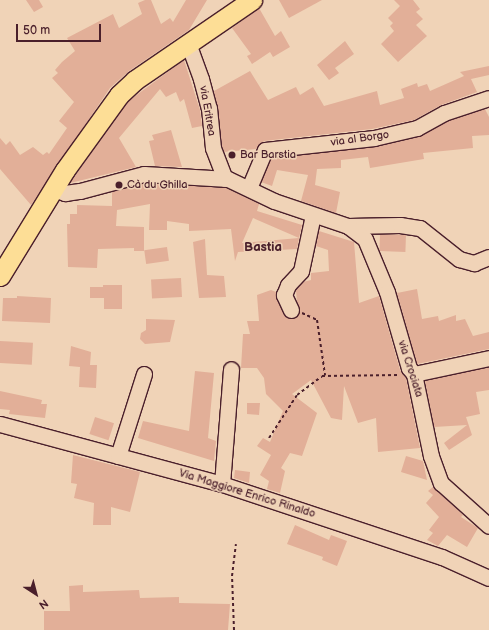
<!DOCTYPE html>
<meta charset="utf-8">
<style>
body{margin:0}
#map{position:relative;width:489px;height:630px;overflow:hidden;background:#f0d3b7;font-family:"Balsamiq Sans",sans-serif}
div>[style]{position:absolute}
.building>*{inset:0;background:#e2af98;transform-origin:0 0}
.path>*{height:2px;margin-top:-1px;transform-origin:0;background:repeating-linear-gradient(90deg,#4a1f2b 0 3px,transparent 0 6px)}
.roads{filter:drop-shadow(1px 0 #4a1f2b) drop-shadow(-1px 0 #4a1f2b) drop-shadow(0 1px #4a1f2b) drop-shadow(0 -1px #4a1f2b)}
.minor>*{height:15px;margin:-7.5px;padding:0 7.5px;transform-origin:7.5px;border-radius:7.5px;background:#f0d3b7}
.major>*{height:19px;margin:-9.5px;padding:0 9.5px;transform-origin:9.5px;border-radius:9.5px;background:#fdde96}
.dots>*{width:11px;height:11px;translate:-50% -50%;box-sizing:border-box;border:2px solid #f0d3b7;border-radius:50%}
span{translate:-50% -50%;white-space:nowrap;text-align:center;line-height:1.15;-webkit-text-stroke:3px #f0d3b7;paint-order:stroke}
.street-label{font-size:11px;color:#4a1f2b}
.poi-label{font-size:11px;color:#4a1f2b}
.left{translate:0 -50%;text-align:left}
.quarter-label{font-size:13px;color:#4a1f2b;font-weight:700}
.north{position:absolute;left:16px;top:574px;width:40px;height:40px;-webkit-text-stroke:3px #f0d3b7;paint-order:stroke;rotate:144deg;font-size:11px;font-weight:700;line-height:16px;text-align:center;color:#4a1f2b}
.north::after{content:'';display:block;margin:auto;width:14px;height:18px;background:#4a1f2b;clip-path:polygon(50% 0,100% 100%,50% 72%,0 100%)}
.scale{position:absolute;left:16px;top:24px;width:85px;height:18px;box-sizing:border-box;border:2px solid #4a1f2b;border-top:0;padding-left:5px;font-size:12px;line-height:14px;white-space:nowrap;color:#4a1f2b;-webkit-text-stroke:3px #f0d3b7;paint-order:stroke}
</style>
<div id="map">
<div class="building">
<div style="clip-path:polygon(26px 0,39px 0,43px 7px,34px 12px)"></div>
<div style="clip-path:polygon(145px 0,151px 0,161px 24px,170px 18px,173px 22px,186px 0,207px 0,189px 30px,129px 71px,110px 88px,31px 205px,0 169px,0 138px,6px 145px,10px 141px,20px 155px,33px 147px,43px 155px,47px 152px,49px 154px,67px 128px,59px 121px,74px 102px,52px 78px,58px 73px,55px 70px,62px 62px,75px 51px,67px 38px,113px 14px,119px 28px,142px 14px,138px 3px)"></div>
<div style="clip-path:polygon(279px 0,322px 0,289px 18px)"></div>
<div style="clip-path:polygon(394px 0,413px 0,420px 9px,416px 12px,423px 19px,416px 25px,427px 36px,398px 62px,381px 44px,394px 31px,390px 26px,393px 23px,388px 18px,400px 6px)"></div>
<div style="clip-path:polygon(259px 8px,275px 36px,281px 31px,290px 47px,273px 57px,270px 52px,252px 64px,247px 56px,251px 54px,232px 28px)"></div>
<div style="clip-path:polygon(345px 41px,354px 54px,335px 68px,339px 73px,329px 80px,317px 65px)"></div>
<div style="clip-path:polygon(184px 60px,200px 110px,202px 126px,192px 128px,184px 99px,180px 102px,176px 92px,166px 97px,160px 89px,119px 138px,136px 167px,70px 183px,127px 102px)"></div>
<div style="clip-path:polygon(489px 66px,489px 75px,471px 79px,477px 92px,441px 105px,414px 120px,372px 129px,264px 141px,256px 149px,224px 152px,222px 146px,214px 91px,250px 71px,268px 100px,296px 87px,300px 95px,313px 87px,324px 106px,377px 91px,380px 105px,404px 98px,401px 89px,417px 83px,418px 87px,427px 84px,430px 91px,464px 76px,460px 72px)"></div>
<div style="clip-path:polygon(485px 109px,489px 117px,489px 135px,472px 136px,473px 148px,423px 153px,424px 159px,370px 168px,368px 157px,341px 160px,341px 168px,317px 169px,315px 185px,340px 192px,336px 213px,301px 201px,308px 175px,277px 170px,272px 186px,261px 182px,271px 158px,376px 147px,419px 137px,448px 121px)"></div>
<div style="clip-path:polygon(171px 130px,182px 167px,155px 166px,149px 141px,154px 140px,152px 135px)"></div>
<div style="clip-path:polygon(145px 183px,226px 188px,259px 204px,257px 211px,302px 225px,299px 238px,253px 218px,242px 243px,299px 238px,297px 249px,238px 252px,235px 261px,231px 229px,189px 231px,189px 224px,167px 221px,167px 230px,149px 230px,150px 204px,117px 210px,116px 226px,144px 227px,144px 251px,134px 251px,134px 248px,98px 249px,97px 268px,68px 267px,67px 224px,70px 224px,70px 214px,77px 214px,77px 205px,112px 206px,112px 192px)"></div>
<div style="clip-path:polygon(319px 231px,354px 242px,359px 303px,379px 296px,400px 370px,406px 378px,420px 448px,378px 452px,376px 418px,358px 423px,344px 386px,342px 420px,331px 418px,311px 380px,292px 394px,317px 413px,302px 456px,290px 453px,281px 468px,285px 471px,280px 493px,267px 489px,269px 481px,260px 475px,271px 455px,257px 446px,263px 438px,270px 442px,283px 411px,266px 394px,264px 378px,257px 368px,241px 368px,243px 334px,250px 334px,247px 321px,259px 321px,257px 295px,271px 290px,276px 292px,286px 317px,291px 319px,298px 315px,296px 290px,303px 282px,311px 280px,311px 273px,329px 271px,328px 250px,316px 246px)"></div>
<div style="left:380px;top:234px;width:26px;height:17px;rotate:2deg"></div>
<div style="clip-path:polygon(205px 239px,207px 275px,224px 276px,226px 297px,199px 298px,193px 242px)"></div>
<div style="left:167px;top:247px;width:14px;height:23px;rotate:82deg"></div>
<div style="left:181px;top:278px;width:19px;height:30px;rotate:87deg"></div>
<div style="clip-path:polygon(103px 285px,122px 285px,122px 309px,104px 309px,104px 298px,90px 298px,90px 287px,103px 287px)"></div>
<div style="clip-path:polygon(417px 289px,422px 319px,438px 316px,439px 321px,456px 315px,456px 321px,465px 319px,473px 336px,489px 332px,489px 349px,417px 364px,397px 293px)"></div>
<div style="clip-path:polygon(17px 296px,51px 298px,50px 323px,2px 321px,3px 298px,17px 298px)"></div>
<div style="clip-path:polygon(146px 319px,175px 320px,170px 342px,145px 344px,140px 339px,141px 333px,146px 330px)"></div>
<div style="left:0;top:341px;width:33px;height:22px;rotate:3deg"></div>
<div style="clip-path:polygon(71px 346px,91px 352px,90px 365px,97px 365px,96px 388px,79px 387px,80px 367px,69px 366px)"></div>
<div style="clip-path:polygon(489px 367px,489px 390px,476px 392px,480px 414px,466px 417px,472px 435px,449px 450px,444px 443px,467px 425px,434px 427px,425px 381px)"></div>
<div style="clip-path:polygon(195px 371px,214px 373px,208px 438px,216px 441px,214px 461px,138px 438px,143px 421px,189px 431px)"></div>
<div style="clip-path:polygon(0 391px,42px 400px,41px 404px,47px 404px,45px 418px,9px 414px,10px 410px,0 409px)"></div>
<div style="clip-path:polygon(247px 403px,260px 403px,259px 415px,247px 414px)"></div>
<div style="left:95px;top:417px;width:20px;height:18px;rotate:18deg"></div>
<div style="clip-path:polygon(73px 455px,140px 472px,130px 512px,111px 507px,111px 525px,93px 525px,94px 503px,74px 498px,77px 484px,71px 483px)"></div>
<div style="clip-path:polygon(406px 456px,423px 461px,427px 480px,401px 472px)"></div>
<div style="clip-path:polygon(235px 470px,250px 472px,249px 483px,234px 478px)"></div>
<div style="clip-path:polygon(433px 487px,463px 515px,461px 517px,478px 528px,467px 547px,447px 535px,438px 546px,427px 540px,433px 533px,429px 530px,439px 517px,426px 503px,433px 495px,428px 491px)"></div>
<div style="clip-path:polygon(295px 525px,329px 540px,331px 535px,347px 541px,337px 566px,322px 560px,323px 557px,287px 544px)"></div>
<div style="clip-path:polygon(83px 585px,83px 592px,139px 590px,140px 598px,179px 597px,179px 603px,230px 604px,228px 630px,44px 630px,44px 611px,70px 611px,69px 586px)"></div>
</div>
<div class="path">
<div style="left:302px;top:313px;width:17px;rotate:25deg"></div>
<div style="left:317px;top:320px;width:56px;rotate:81.7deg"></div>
<div style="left:269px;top:438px;width:51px;rotate:-56.9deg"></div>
<div style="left:297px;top:395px;width:31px;rotate:-37deg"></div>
<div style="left:322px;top:376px;width:77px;rotate:-0.7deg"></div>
<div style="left:234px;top:630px;width:54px;rotate:-92.1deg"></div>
<div style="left:232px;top:576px;width:32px;rotate:-83deg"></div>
</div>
<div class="roads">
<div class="minor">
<div style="left:188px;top:43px;width:38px;rotate:70deg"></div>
<div style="left:201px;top:79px;width:30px;rotate:75deg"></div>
<div style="left:209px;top:108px;width:40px;rotate:84.3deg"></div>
<div style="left:213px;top:148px;width:33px;rotate:69deg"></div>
<div style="left:249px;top:188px;width:41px;rotate:-67.2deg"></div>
<div style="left:265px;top:150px;width:110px;rotate:-6.3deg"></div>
<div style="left:374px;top:138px;width:44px;rotate:-13.1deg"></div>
<div style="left:417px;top:128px;width:31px;rotate:-29deg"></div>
<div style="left:444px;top:113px;width:47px;rotate:-18.4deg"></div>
<div style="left:54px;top:189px;width:12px;rotate:20deg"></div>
<div style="left:65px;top:193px;width:15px;rotate:-8deg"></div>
<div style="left:80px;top:191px;width:66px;rotate:-14.9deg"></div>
<div style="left:144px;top:174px;width:84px;rotate:3.4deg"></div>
<div style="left:228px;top:179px;width:51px;rotate:25.6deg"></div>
<div style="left:274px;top:201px;width:78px;rotate:18.7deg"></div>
<div style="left:348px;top:226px;width:52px;rotate:-1.1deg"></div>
<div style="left:400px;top:225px;width:20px;rotate:9deg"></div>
<div style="left:420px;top:228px;width:50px;rotate:38.5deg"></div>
<div style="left:459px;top:259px;width:16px;rotate:15deg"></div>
<div style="left:474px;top:263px;width:16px;rotate:-22deg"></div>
<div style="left:348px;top:226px;width:21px;rotate:37deg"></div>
<div style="left:365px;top:239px;width:57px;rotate:67.5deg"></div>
<div style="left:387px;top:292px;width:79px;rotate:73.9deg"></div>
<div style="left:409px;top:368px;width:8px;rotate:50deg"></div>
<div style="left:414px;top:374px;width:84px;rotate:78.3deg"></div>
<div style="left:431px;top:456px;width:29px;rotate:70deg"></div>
<div style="left:441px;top:483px;width:64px;rotate:41.9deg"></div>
<div style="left:291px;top:310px;width:17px;rotate:-115deg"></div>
<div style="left:284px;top:295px;width:11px;rotate:-68deg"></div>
<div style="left:288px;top:285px;width:19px;rotate:-47deg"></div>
<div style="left:301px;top:271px;width:57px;rotate:-77.9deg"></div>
<div style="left:414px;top:374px;width:77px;rotate:-12deg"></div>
<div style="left:0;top:424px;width:230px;rotate:15.1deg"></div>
<div style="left:222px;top:484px;width:232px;rotate:18.4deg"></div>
<div style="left:442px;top:557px;width:51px;rotate:24.1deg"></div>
<div style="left:118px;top:456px;width:86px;rotate:-72.4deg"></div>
<div style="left:222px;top:484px;width:115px;rotate:-85.5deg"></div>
</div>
<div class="major">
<div style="left:0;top:276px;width:124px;rotate:-58.5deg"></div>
<div style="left:65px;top:170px;width:92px;rotate:-54.2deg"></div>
<div style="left:119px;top:95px;width:22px;rotate:-43deg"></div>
<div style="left:135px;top:80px;width:142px;rotate:-34.4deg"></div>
</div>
</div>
<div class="dots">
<div style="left:232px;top:155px;background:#4a1f2b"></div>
<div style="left:119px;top:185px;background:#4a1f2b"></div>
</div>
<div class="street-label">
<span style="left:207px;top:111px;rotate:80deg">via Eritrea</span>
<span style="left:360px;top:139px;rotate:-8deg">via al Borgo</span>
<span style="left:410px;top:369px;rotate:72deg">via Crociata</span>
<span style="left:247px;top:494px;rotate:17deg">Via Maggiore Enrico Rinaldo</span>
</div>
<div class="poi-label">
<span class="left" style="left:240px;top:155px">Bar Barstia</span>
<span class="left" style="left:127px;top:185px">Cà du Ghilla</span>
</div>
<div class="quarter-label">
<span style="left:263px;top:247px">Bastia</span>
</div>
<div class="north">N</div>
<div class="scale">50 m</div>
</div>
